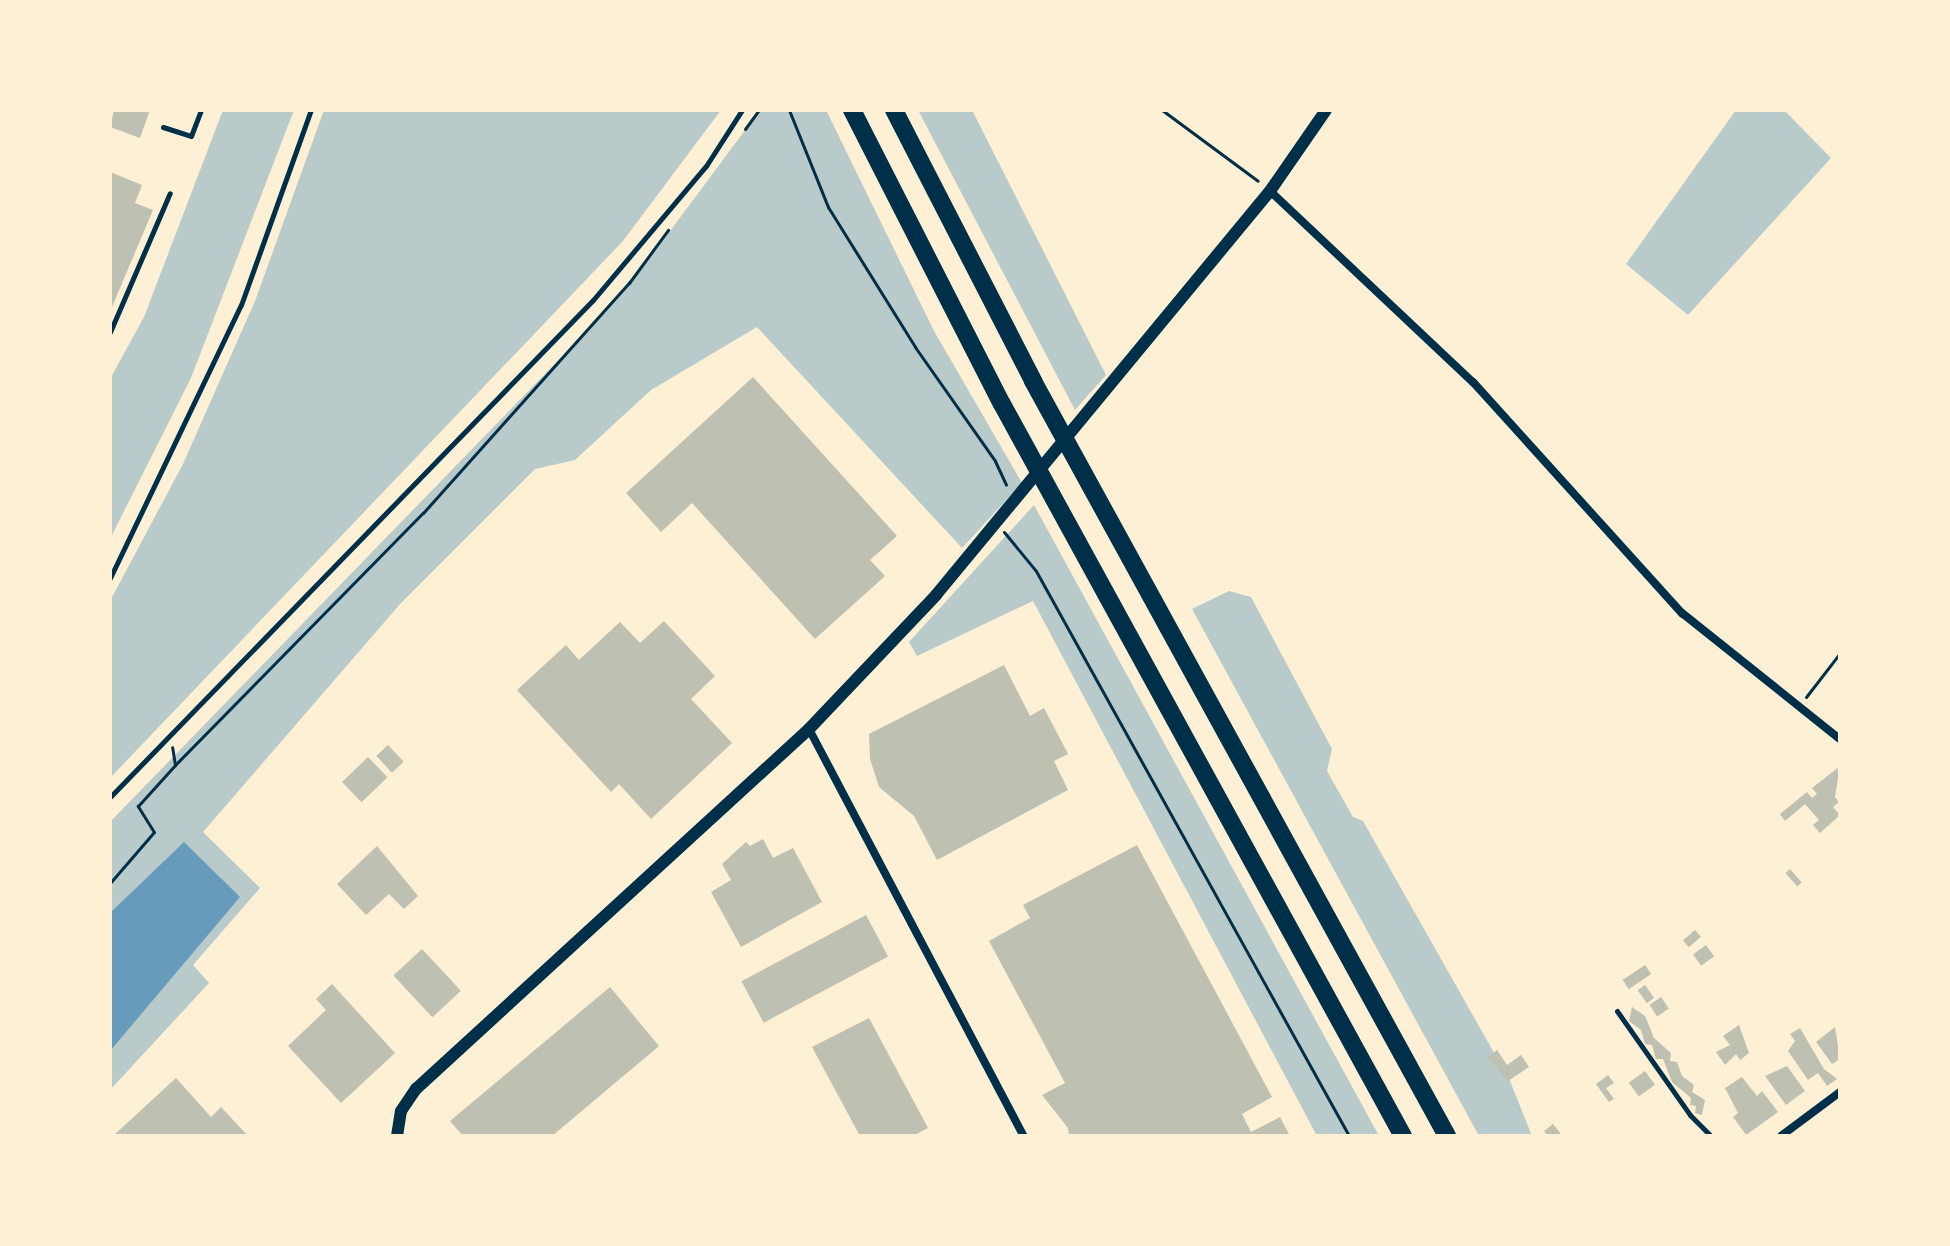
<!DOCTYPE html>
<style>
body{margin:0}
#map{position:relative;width:1950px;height:1246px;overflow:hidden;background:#fdf0d5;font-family:Cabin,sans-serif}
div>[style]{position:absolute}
.green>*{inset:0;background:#b9caca}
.water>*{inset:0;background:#669bbc}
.building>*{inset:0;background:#bec0b2;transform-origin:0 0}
.path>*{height:3px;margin:-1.5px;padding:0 1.5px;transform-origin:1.5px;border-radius:1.5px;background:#003049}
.service>*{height:5px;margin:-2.5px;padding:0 2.5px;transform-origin:2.5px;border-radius:2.5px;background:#003049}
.minor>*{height:8px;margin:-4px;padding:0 4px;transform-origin:4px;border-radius:4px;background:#003049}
.tertiary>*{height:12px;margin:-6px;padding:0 6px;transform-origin:6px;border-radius:6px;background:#003049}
.motorway>*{height:18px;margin:-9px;padding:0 9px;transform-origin:9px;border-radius:9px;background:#003049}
span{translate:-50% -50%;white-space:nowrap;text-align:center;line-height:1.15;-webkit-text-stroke:6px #fdf0d5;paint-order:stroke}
.frame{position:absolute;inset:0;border:112px solid #fdf0d5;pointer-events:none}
</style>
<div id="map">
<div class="green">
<div style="clip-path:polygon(223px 110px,294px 110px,191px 378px,110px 539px,110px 379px,144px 317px)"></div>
<div style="clip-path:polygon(324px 110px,721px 110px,623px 241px,110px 778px,110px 601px,183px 464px,255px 301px)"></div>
<div style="clip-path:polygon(760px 110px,826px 110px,934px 331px,1022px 483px,962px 548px,757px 327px,651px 390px,575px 460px,535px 469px,401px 603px,203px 832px,260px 888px,193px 965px,209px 983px,110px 1090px,110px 822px,574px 344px,647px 262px)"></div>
<div style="clip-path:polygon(918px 110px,972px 110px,1106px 375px,1075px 410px)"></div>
<div style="clip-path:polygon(1736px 110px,1784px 110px,1831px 158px,1688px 315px,1626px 264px)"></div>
<div style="clip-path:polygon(1034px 505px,1379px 1136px,1317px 1136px,1033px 601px,917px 656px,909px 642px)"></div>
<div style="clip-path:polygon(1229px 591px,1251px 597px,1332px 749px,1327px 771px,1353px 817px,1363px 821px,1510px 1081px,1532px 1136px,1479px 1136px,1192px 609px)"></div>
</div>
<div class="water">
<div style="clip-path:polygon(184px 842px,240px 897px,110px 1051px,110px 913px)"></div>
</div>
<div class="building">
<div style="clip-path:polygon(114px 110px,150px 110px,140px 138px,110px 127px)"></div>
<div style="clip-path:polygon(110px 172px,142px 185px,135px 203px,153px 210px,112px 307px)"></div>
<div style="clip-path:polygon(753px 377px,897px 536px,870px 560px,885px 576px,815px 639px,692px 503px,661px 532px,626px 493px)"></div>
<div style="clip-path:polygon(664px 621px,715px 676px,691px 699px,732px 743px,651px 819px,619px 784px,611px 792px,517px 690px,566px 645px,579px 660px,620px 622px,640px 643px)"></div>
<div style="clip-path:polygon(1004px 665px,1030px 716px,1044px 708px,1068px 754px,1054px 761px,1068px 790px,937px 860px,914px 816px,879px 787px,870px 759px,869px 734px)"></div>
<div style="left:388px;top:745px;width:23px;height:16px;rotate:47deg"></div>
<div style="left:368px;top:757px;width:28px;height:36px;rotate:46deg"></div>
<div style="clip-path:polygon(1840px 766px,1835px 797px,1839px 802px,1833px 807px,1840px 815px,1820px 833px,1813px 825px,1819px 820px,1805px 804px,1785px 821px,1780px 814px,1807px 792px,1812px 798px,1817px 794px,1812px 788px)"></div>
<div style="clip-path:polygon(763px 839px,773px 858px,793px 848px,822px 902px,741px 947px,711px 892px,731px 880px,722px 864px,746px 842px,750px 846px)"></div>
<div style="clip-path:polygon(1137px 845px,1272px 1097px,1242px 1114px,1251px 1132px,1280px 1117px,1290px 1136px,1069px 1136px,1068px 1128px,1042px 1095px,1065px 1083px,989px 941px,1030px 918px,1023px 905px)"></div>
<div style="clip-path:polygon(377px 846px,418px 896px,404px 909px,389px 894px,366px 915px,337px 884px)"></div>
<div style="left:1790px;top:869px;width:18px;height:6px;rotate:49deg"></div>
<div style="left:866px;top:915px;width:47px;height:141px;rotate:62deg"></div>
<div style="left:1695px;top:930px;width:9px;height:16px;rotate:49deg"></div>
<div style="left:1706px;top:945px;width:14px;height:16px;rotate:54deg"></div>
<div style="left:422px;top:949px;width:57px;height:39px;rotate:47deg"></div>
<div style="left:1645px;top:965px;width:11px;height:27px;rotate:56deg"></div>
<div style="clip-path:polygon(332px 984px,395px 1053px,341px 1103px,288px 1046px,326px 1010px,316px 999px)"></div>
<div style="left:1645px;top:985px;width:16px;height:9px;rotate:55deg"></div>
<div style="clip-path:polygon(610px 987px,659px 1046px,552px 1136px,463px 1136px,450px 1121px)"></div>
<div style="left:1661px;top:997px;width:14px;height:14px;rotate:56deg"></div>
<div style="clip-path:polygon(1632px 1007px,1645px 1016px,1654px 1038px,1671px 1053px,1670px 1061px,1677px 1062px,1682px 1076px,1694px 1085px,1692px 1092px,1705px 1100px,1702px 1115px,1695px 1113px,1696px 1106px,1690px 1105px,1691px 1098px,1672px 1082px,1663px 1059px,1656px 1059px,1652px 1045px,1645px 1044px,1641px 1030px,1629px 1021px)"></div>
<div style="clip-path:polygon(869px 1018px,928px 1128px,913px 1136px,860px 1136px,812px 1047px)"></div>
<div style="clip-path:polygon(1739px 1025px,1749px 1053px,1740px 1060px,1736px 1054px,1725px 1065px,1716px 1052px,1730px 1045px,1723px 1036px)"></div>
<div style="clip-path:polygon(1835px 1027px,1840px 1059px,1832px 1064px,1816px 1042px)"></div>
<div style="clip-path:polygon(1800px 1028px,1824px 1069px,1837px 1079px,1827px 1086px,1818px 1073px,1808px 1080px,1788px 1051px,1795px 1041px,1790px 1034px)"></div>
<div style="clip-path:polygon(1497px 1050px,1507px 1065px,1521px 1055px,1529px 1067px,1508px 1081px,1488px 1057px)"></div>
<div style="clip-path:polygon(1787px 1066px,1805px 1091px,1786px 1105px,1765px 1076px)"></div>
<div style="left:1645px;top:1071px;width:17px;height:20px;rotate:54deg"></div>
<div style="clip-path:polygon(1608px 1075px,1614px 1083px,1606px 1088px,1614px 1099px,1609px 1102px,1596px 1084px)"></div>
<div style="clip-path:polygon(1742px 1077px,1757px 1096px,1762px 1091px,1778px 1112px,1746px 1135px,1733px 1117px,1738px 1113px,1725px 1088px)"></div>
<div style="clip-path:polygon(176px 1078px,211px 1117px,221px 1107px,248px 1136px,113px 1136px)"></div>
<div style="clip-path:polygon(1553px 1124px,1561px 1134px,1548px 1136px,1544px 1131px)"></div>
</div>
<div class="path">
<div style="left:789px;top:110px;width:105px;rotate:68.1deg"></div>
<div style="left:828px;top:207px;width:165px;rotate:58.1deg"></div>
<div style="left:915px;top:347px;width:139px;rotate:54.9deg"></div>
<div style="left:995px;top:461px;width:26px;rotate:65deg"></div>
<div style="left:1162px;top:110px;width:119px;rotate:36.5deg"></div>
<div style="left:745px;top:129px;width:24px;rotate:-54deg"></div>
<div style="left:1004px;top:532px;width:50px;rotate:50.6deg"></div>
<div style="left:1036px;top:571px;width:646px;rotate:61.01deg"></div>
<div style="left:1806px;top:697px;width:56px;rotate:-52.3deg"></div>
<div style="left:175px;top:765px;width:354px;rotate:-45.5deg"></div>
<div style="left:423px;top:513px;width:309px;rotate:-48.2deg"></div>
<div style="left:629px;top:283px;width:66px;rotate:-53.7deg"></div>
<div style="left:110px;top:883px;width:67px;rotate:-49.2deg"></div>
<div style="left:154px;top:832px;width:31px;rotate:-122deg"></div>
<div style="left:138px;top:806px;width:55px;rotate:-47.9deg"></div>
<div style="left:175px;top:765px;width:18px;rotate:-99deg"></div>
</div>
<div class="service">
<div style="left:163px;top:127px;width:29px;rotate:18deg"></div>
<div style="left:191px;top:136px;width:28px;rotate:-69deg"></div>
<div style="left:110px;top:332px;width:151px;rotate:-66.7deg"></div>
<div style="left:110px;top:578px;width:303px;rotate:-64.4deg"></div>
<div style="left:241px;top:305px;width:207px;rotate:-70.3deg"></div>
<div style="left:110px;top:797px;width:693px;rotate:-45.82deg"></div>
<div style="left:593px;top:300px;width:175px;rotate:-49.9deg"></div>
<div style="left:706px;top:166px;width:67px;rotate:-57.3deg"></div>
<div style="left:1617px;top:1011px;width:127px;rotate:54.9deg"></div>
<div style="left:1690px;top:1115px;width:30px;rotate:45deg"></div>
</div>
<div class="minor">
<div style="left:1270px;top:191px;width:279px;rotate:43.3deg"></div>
<div style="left:1473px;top:382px;width:312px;rotate:47.9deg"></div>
<div style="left:1682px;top:613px;width:202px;rotate:38.6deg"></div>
<div style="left:809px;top:729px;width:460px;rotate:62.2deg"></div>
<div style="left:1781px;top:1136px;width:74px;rotate:-36.7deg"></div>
</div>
<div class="tertiary">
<div style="left:397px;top:1136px;width:25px;rotate:-81deg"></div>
<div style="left:401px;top:1111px;width:27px;rotate:-56deg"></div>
<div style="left:416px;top:1089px;width:533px;rotate:-42.49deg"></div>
<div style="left:809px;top:729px;width:185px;rotate:-46.5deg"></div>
<div style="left:936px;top:595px;width:524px;rotate:-50.42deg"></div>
<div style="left:1270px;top:191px;width:98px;rotate:-55.3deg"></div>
</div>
<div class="motorway">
<div style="left:852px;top:110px;width:330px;rotate:63deg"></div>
<div style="left:1002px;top:404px;width:835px;rotate:61.29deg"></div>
<div style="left:894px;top:110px;width:305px;rotate:62.8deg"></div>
<div style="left:1033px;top:381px;width:861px;rotate:61.26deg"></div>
</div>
<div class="frame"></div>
</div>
